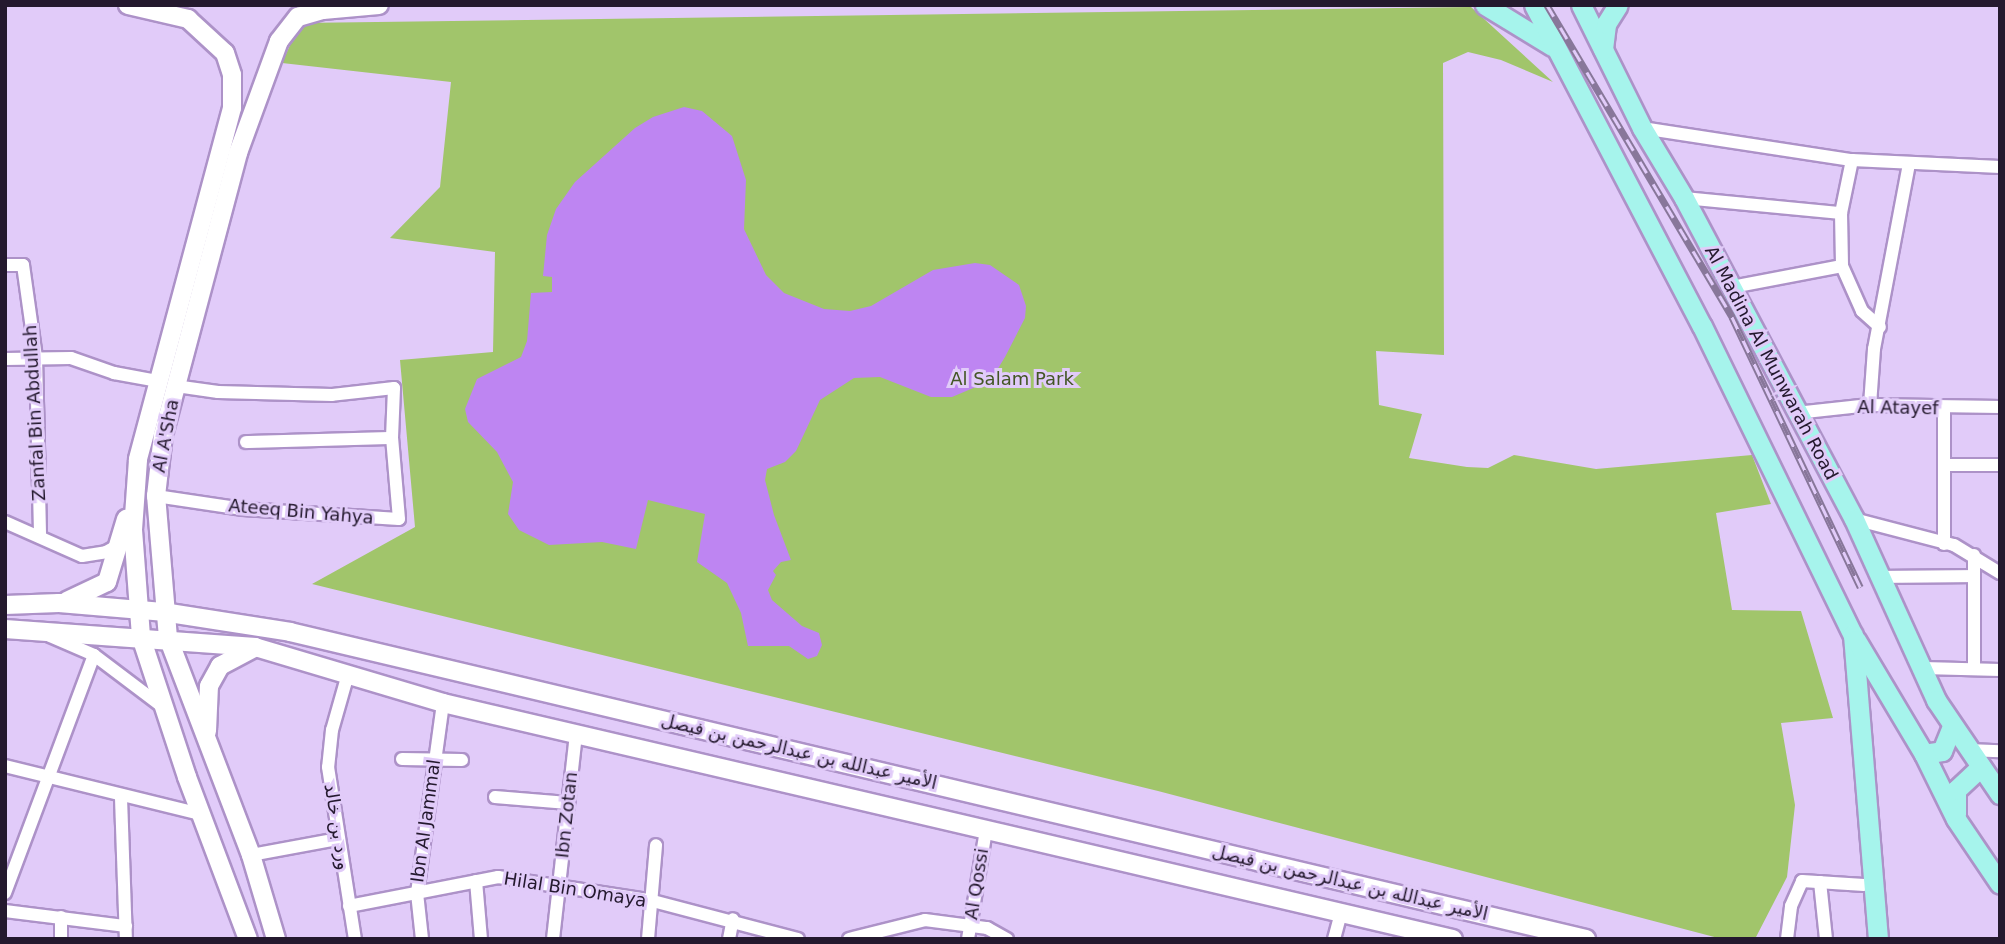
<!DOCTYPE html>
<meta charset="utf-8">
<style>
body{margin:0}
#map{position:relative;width:2005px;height:944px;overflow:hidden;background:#e1cbf9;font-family:"DejaVu Sans",Cairo,sans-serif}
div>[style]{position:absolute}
.green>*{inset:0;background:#a1c56b}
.water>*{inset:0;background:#be85f2}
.roads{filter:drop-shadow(2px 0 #ad92c8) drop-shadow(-2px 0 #ad92c8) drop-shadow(0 2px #ad92c8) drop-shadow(0 -2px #ad92c8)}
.street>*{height:12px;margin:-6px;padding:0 6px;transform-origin:6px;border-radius:6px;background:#fff}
.secondary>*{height:18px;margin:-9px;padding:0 9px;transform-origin:9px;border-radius:9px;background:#fff}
.primary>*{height:19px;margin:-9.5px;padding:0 9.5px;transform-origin:9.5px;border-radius:9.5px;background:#a6f4ec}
.rail>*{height:7px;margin-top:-3.5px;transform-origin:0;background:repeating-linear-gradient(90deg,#e1cbf9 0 13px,#88779a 0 26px);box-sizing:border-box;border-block:2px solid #88779a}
span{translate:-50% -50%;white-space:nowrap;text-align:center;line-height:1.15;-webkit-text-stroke:6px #e1cbf9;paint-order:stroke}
.street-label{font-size:18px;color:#24192e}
.park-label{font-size:18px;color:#435625}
.frame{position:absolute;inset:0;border:7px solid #24192e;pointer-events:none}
</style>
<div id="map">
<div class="green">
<div style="clip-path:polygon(1471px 7px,1553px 82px,1501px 60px,1468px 52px,1443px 63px,1444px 355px,1376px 351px,1379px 405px,1422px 414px,1409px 458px,1467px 467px,1488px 468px,1514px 455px,1596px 469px,1752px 455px,1771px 504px,1716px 513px,1732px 610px,1801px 611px,1833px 718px,1781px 723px,1795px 805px,1787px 877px,1755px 939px,1722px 939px,1158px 791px,312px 584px,415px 527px,400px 360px,493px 352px,495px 252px,390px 238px,440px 187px,451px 82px,282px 63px,300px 23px)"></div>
</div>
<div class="water">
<div style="clip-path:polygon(684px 107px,702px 111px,732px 136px,746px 180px,744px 229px,766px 275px,784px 293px,824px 309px,850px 311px,871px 306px,933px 270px,975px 263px,990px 265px,1019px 285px,1026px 306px,1025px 318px,1005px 357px,994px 375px,978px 386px,952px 397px,931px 397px,880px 377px,854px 378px,820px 400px,796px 451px,785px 462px,767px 469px,765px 480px,774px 515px,791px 560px,781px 562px,773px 571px,776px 575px,768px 590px,772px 600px,802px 626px,819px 633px,822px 645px,817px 656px,808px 659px,789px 646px,748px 646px,741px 613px,727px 583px,697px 562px,705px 514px,648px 500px,636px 549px,602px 542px,549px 545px,519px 530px,508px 514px,513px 482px,497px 452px,468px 422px,465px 409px,477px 379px,521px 357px,527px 341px,531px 293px,552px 292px,552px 277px,543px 276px,547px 235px,556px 209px,575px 182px,635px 128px,653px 117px)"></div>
</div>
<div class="roads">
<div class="street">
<div style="left:1642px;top:128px;width:212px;rotate:8.7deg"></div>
<div style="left:1852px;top:160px;width:148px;rotate:2.7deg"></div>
<div style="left:1852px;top:160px;width:54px;rotate:101.7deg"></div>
<div style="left:1841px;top:213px;width:53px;rotate:88.9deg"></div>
<div style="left:1842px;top:266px;width:49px;rotate:66deg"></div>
<div style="left:1862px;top:311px;width:24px;rotate:42deg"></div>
<div style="left:1684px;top:198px;width:158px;rotate:5.5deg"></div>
<div style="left:5px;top:265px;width:18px"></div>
<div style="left:23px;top:265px;width:93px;rotate:82deg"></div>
<div style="left:36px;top:357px;width:180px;rotate:88.7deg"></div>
<div style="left:1732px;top:287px;width:112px;rotate:-10.8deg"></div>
<div style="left:5px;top:359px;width:66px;rotate:-0.9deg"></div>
<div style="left:71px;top:358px;width:46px;rotate:19.2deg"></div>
<div style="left:114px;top:373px;width:45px;rotate:10.3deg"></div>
<div style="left:1870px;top:405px;width:56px;rotate:-85.9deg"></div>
<div style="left:1874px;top:349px;width:188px;rotate:-79.3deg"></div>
<div style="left:1796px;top:413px;width:74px;rotate:-6.2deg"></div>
<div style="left:1870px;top:405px;width:130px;rotate:0.9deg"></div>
<div style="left:246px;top:442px;width:146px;rotate:-1.6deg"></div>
<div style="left:1944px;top:465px;width:56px"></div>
<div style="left:156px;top:496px;width:88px;rotate:8.5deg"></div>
<div style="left:243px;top:509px;width:156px;rotate:3.7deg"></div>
<div style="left:399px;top:519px;width:81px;rotate:-94.9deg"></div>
<div style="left:392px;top:438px;width:50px;rotate:-87.7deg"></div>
<div style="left:394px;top:388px;width:62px;rotate:173.6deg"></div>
<div style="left:332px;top:395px;width:114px;rotate:-178.5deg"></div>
<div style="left:218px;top:392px;width:42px;rotate:-171.9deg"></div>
<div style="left:1854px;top:519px;width:103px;rotate:14.6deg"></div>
<div style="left:1954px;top:545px;width:54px;rotate:31.3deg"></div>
<div style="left:5px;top:522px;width:84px;rotate:23.8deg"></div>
<div style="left:82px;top:556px;width:24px;rotate:-9deg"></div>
<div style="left:106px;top:552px;width:18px;rotate:-29deg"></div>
<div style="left:1944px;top:544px;width:136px;rotate:-90deg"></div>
<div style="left:1974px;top:555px;width:114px;rotate:90deg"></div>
<div style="left:1881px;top:577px;width:93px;rotate:-0.6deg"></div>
<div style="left:50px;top:636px;width:48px;rotate:23.4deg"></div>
<div style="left:94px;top:655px;width:88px;rotate:37.1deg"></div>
<div style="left:1923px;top:668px;width:77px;rotate:1.5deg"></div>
<div style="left:348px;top:674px;width:58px;rotate:105.9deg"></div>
<div style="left:332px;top:730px;width:37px;rotate:96deg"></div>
<div style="left:328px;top:767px;width:174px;rotate:81.1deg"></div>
<div style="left:1967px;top:750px;width:33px;rotate:2deg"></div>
<div style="left:402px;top:759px;width:60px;rotate:1deg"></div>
<div style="left:5px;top:766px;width:202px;rotate:13.8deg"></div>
<div style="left:495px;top:797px;width:73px;rotate:4.7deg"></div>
<div style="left:121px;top:798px;width:141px;rotate:88deg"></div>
<div style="left:251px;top:855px;width:87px;rotate:-10.5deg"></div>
<div style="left:476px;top:881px;width:58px;rotate:85.1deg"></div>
<div style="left:1820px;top:882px;width:57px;rotate:84deg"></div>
<div style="left:5px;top:893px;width:254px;rotate:-69.5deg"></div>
<div style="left:349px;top:906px;width:152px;rotate:-11deg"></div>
<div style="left:498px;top:877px;width:153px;rotate:8.7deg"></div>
<div style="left:649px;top:900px;width:154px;rotate:14.7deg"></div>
<div style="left:5px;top:911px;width:122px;rotate:7.1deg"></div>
<div style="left:61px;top:939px;width:22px;rotate:-90deg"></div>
<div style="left:422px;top:939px;width:46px;rotate:-96.2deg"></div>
<div style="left:417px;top:893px;width:192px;rotate:-82.2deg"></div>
<div style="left:553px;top:939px;width:206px;rotate:-83.6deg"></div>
<div style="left:648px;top:939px;width:94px;rotate:-85.1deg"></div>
<div style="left:729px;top:939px;width:20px;rotate:-79deg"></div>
<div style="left:849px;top:939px;width:78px;rotate:-14deg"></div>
<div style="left:925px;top:920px;width:63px;rotate:7.4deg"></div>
<div style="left:987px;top:928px;width:23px;rotate:29deg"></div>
<div style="left:968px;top:939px;width:110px;rotate:-80.6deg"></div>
<div style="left:1334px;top:939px;width:27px;rotate:-75deg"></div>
<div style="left:1787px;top:939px;width:33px;rotate:-83deg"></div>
<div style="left:1791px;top:906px;width:27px;rotate:-66deg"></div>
<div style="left:1802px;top:881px;width:62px;rotate:3.7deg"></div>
</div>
<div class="secondary">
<div style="left:128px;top:5px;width:62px;rotate:13.1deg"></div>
<div style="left:188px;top:19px;width:50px;rotate:42.6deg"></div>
<div style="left:225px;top:53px;width:23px;rotate:72deg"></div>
<div style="left:232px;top:75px;width:33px;rotate:90deg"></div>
<div style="left:232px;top:108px;width:364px;rotate:105deg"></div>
<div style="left:138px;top:460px;width:70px;rotate:94.1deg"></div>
<div style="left:133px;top:530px;width:107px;rotate:85.7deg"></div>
<div style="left:141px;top:637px;width:147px;rotate:71.8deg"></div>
<div style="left:187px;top:777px;width:173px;rotate:69.4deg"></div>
<div style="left:67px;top:601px;width:44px;rotate:-25.4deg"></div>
<div style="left:107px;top:582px;width:66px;rotate:-73.2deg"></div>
<div style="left:5px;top:605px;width:54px;rotate:-2.1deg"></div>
<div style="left:59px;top:603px;width:104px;rotate:4.9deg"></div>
<div style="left:163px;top:612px;width:129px;rotate:8.9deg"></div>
<div style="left:290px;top:632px;width:1332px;rotate:13.33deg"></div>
<div style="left:5px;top:629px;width:251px;rotate:4.1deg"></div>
<div style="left:255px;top:647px;width:196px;rotate:16.6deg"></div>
<div style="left:443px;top:703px;width:1037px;rotate:13.15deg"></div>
<div style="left:207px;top:731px;width:45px;rotate:-87.5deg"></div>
<div style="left:209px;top:686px;width:23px;rotate:-61deg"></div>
<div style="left:220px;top:666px;width:40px;rotate:-28deg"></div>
<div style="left:276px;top:939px;width:88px;rotate:-106.6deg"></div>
<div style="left:251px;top:855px;width:232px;rotate:-110.9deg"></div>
<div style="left:168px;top:638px;width:143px;rotate:-94.8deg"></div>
<div style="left:156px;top:496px;width:61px;rotate:-83.5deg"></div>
<div style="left:163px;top:435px;width:292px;rotate:-75.1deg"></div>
<div style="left:238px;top:153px;width:119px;rotate:-69.9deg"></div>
<div style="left:279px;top:41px;width:31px;rotate:-52deg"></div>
<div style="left:298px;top:17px;width:26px;rotate:-16deg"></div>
<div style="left:323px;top:10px;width:56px;rotate:-5.1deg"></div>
</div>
<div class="primary">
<div style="left:1485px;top:5px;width:79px;rotate:31.5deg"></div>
<div style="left:1534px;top:5px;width:362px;rotate:62.4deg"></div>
<div style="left:1702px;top:326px;width:344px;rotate:64deg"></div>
<div style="left:1853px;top:635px;width:305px;rotate:85.3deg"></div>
<div style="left:1581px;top:5px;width:137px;rotate:63.6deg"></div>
<div style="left:1642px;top:128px;width:82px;rotate:59deg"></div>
<div style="left:1684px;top:198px;width:363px;rotate:62.1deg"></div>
<div style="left:1854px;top:519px;width:199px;rotate:65.6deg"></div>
<div style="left:1936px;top:700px;width:114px;rotate:55.8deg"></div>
<div style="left:1603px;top:49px;width:25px;rotate:-83deg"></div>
<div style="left:1606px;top:24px;width:22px;rotate:-58deg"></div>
<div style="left:1856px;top:640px;width:133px;rotate:59.2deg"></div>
<div style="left:1924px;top:754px;width:18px;rotate:-9deg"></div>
<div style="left:1942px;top:751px;width:27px;rotate:-68deg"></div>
<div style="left:1924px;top:754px;width:72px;rotate:63.8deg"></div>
<div style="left:1956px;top:819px;width:78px;rotate:55.9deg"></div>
<div style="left:1956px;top:814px;width:24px;rotate:-90deg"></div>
<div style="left:1956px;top:790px;width:34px;rotate:-43deg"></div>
</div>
</div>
<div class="rail">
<div style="left:1547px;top:5px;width:363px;rotate:59.3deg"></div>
<div style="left:1732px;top:317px;width:299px;rotate:64.6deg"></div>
</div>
<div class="street-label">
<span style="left:1771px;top:363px;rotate:62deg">Al Madina Al Munwarah Road</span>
<span style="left:1898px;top:408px;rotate:1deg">Al Atayef</span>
<span style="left:35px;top:413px;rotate:-93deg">Zanfal Bin Abdullah</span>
<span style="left:166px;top:436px;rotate:-79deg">Al A'Sha</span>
<span style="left:301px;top:512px;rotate:5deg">Ateeq Bin Yahya</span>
<span style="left:799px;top:752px;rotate:13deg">الأمير عبدالله بن عبدالرحمن بن فيصل</span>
<span style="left:567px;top:815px;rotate:-84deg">Ibn Zotan</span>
<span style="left:426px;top:821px;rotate:-82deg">Ibn Al Jammal</span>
<span style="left:337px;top:827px;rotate:81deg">ورد بن خالد</span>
<span style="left:1350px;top:883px;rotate:13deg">الأمير عبدالله بن عبدالرحمن بن فيصل</span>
<span style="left:977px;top:884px;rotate:-81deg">Al Qossi</span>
<span style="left:575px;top:890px;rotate:9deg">Hilal Bin Omaya</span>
</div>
<div class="park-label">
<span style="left:1012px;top:379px">Al Salam Park</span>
</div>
<div class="frame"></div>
</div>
